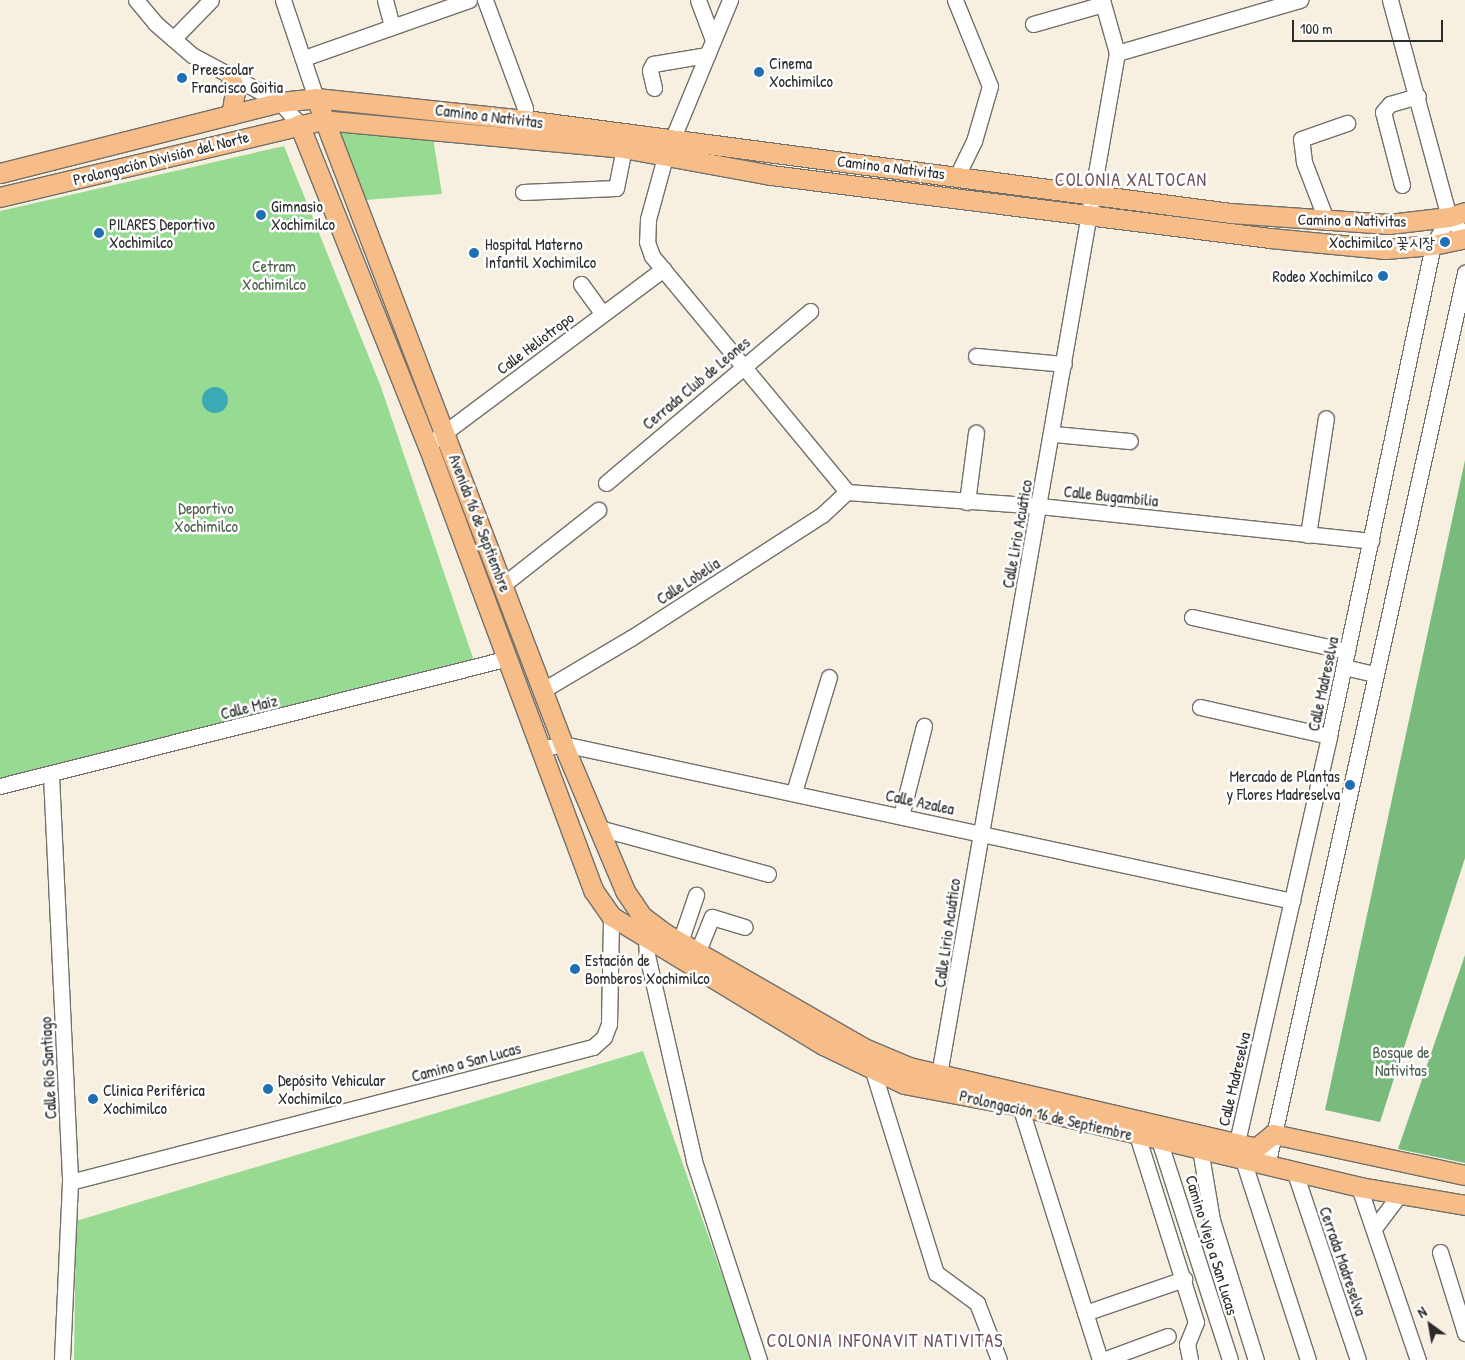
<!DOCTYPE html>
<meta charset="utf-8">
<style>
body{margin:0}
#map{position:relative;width:1465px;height:1360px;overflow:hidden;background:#f7f0e1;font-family:"Patrick Hand","Poor Story",sans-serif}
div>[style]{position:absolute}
.green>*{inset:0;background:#97db93}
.forest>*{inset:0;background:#79bb7d}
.water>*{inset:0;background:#3aabb5}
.round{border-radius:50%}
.roads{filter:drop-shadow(1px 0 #72706b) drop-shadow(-1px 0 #72706b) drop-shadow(0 1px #72706b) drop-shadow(0 -1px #72706b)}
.minor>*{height:15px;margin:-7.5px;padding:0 7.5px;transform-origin:7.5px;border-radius:7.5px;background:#fff}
.major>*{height:19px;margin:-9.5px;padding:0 9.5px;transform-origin:9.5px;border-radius:9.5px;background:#f7bd88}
.dots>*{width:14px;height:14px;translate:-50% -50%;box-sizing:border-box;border:2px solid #fff;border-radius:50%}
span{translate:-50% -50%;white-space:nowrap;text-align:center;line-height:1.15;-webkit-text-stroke:5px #fff;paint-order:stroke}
.poi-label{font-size:16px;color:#2b2b2b}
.left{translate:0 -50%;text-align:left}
.right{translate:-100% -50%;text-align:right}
.street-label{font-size:16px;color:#2b2b2b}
.park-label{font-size:16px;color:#4b604a}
.neighbourhood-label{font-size:18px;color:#6f535c;letter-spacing:1px}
.north{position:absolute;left:1405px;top:1300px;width:50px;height:50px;-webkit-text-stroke:4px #fff;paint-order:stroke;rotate:328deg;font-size:14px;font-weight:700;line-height:20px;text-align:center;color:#2b2b2b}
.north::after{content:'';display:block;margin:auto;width:18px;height:22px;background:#2b2b2b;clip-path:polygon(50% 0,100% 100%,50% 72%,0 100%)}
.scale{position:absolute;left:1292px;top:20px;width:151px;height:22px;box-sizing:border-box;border:2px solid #2b2b2b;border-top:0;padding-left:6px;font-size:15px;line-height:18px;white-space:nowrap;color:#2b2b2b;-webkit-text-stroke:4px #fff;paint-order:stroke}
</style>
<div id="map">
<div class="green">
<div style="clip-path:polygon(329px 125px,433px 138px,442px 194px,365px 200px)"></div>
<div style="clip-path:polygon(284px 146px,381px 387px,475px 664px,0 781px,0 211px)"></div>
<div style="clip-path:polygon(643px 1051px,752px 1360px,74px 1360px,76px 1221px)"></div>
</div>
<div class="forest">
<div style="clip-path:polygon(1465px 460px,1465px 858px,1380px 1122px,1325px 1110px)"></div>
<div style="clip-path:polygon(1465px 955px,1465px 1163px,1398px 1149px)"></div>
</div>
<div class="water">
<div class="round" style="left:202px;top:387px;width:26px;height:26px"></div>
</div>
<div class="roads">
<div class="minor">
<div style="left:136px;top:0;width:30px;rotate:50deg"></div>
<div style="left:155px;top:23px;width:49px;rotate:40.9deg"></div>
<div style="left:192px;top:55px;width:100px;rotate:28.1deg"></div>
<div style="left:280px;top:102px;width:29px;rotate:49deg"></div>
<div style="left:283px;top:0;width:103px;rotate:71.4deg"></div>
<div style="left:385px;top:0;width:28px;rotate:75deg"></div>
<div style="left:485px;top:0;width:115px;rotate:69.7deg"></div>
<div style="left:525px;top:108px;width:23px;rotate:95deg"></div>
<div style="left:698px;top:0;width:43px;rotate:69.4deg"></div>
<div style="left:730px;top:0;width:170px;rotate:112.5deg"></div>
<div style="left:665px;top:157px;width:64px;rotate:105.3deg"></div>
<div style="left:648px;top:219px;width:23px;rotate:92deg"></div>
<div style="left:647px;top:242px;width:15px;rotate:70deg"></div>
<div style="left:652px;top:256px;width:306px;rotate:50.4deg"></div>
<div style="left:955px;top:0;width:93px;rotate:67.9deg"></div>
<div style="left:990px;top:86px;width:57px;rotate:106.2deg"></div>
<div style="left:974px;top:141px;width:39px;rotate:116deg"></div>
<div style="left:1390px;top:0;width:225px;rotate:74.8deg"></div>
<div style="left:1449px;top:217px;width:25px;rotate:50deg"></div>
<div style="left:1033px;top:24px;width:73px;rotate:-15.9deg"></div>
<div style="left:173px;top:39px;width:54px;rotate:-45.7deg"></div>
<div style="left:1117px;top:53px;width:191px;rotate:-16.2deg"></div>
<div style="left:304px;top:58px;width:175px;rotate:-19.4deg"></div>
<div style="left:654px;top:88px;width:18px;rotate:-103deg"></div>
<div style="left:650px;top:70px;width:7px;rotate:-63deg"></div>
<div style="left:653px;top:64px;width:55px;rotate:-9.5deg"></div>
<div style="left:1402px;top:185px;width:75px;rotate:-104.6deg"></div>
<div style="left:1383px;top:112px;width:11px;rotate:-49deg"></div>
<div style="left:1390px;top:104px;width:29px;rotate:-16deg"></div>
<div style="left:523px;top:192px;width:93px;rotate:-2.5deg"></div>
<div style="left:616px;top:188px;width:41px;rotate:-78.7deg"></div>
<div style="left:1327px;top:222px;width:64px;rotate:-111deg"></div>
<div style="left:1304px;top:162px;width:23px;rotate:-97deg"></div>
<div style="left:1301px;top:139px;width:49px;rotate:-19.2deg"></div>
<div style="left:581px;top:284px;width:37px;rotate:54deg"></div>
<div style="left:976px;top:356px;width:88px;rotate:5.2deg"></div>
<div style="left:1053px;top:434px;width:77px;rotate:5.2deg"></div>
<div style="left:436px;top:439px;width:284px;rotate:-36.8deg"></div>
<div style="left:606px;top:483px;width:267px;rotate:-40.1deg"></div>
<div style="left:847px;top:492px;width:194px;rotate:4.1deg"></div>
<div style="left:1040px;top:506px;width:333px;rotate:6deg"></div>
<div style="left:967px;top:502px;width:70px;rotate:-82.6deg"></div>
<div style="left:1308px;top:535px;width:118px;rotate:-81.3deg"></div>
<div style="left:504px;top:584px;width:120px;rotate:-38.2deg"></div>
<div style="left:1192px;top:617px;width:159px;rotate:12.4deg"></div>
<div style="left:1344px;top:667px;width:31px;rotate:13deg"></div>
<div style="left:543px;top:690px;width:102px;rotate:-30.6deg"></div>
<div style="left:631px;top:638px;width:227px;rotate:-32.8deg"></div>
<div style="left:822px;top:515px;width:34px;rotate:-43deg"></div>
<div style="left:1200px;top:707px;width:132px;rotate:12.7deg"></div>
<div style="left:540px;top:749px;width:24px;rotate:-12deg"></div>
<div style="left:563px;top:744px;width:746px;rotate:12.15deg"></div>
<div style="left:51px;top:775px;width:407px;rotate:87.3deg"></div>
<div style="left:70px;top:1182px;width:178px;rotate:92.6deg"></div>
<div style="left:0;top:786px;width:521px;rotate:-14.12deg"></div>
<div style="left:794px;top:792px;width:120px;rotate:-73.1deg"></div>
<div style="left:901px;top:816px;width:93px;rotate:-75.7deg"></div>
<div style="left:599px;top:828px;width:175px;rotate:15.2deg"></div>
<div style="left:650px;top:931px;width:8px;rotate:120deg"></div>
<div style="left:646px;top:938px;width:17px;rotate:87deg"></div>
<div style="left:647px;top:955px;width:211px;rotate:77.1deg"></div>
<div style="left:694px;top:1161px;width:209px;rotate:71.9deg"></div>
<div style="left:680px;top:942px;width:50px;rotate:-71.2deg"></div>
<div style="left:698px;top:951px;width:37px;rotate:-68deg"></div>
<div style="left:712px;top:917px;width:34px;rotate:17deg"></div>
<div style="left:873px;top:1071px;width:212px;rotate:72.7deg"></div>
<div style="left:936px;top:1273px;width:51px;rotate:36.2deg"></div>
<div style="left:977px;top:1303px;width:61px;rotate:68.9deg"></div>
<div style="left:937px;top:1086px;width:1049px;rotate:-80.12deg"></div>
<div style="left:1117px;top:53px;width:55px;rotate:-105.8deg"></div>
<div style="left:1020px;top:1106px;width:266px;rotate:72.5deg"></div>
<div style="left:1137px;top:1135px;width:196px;rotate:72.5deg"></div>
<div style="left:1196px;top:1322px;width:24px;rotate:112deg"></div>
<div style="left:1187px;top:1344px;width:16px;rotate:79deg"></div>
<div style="left:1159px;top:1140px;width:231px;rotate:72.1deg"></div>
<div style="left:1200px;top:1149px;width:72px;rotate:80.4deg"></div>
<div style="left:1212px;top:1220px;width:147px;rotate:72.6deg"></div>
<div style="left:1267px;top:1166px;width:915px;rotate:-77.5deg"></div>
<div style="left:1295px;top:1173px;width:197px;rotate:71.4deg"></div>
<div style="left:70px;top:1182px;width:540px;rotate:-14.47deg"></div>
<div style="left:593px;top:1047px;width:15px;rotate:-42deg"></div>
<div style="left:604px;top:1037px;width:14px;rotate:-69deg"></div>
<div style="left:609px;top:1024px;width:108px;rotate:-88.9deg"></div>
<div style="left:1359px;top:1187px;width:183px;rotate:71.2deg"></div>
<div style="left:1375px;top:1227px;width:41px;rotate:-52.9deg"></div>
<div style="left:1440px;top:1252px;width:85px;rotate:72.8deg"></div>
<div style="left:1085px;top:1313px;width:105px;rotate:-19deg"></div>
<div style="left:1103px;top:1360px;width:69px;rotate:-20.3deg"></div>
<div style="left:1308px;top:1360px;width:229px;rotate:-108deg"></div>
<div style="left:1237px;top:1142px;width:416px;rotate:-77.2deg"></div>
<div style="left:1329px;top:736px;width:502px;rotate:-78.04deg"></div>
<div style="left:1433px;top:245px;width:32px;rotate:-60deg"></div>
</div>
<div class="major">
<div style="left:231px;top:78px;width:14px;rotate:73deg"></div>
<div style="left:235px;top:91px;width:24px;rotate:99deg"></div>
<div style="left:316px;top:98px;width:692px;rotate:69.08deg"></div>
<div style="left:563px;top:744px;width:160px;rotate:67.1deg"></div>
<div style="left:625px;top:891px;width:30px;rotate:56deg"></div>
<div style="left:642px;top:916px;width:30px;rotate:37deg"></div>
<div style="left:666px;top:934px;width:228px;rotate:29.9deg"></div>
<div style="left:864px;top:1048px;width:49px;rotate:22.9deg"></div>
<div style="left:909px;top:1067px;width:356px;rotate:13.1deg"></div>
<div style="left:1256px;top:1148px;width:22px;rotate:-39deg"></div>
<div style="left:1273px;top:1134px;width:196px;rotate:12.1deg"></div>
<div style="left:299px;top:124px;width:347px;rotate:68.2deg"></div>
<div style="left:428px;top:446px;width:474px;rotate:69.6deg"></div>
<div style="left:593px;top:890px;width:32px;rotate:55deg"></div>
<div style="left:611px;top:916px;width:248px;rotate:31.3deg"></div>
<div style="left:823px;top:1045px;width:90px;rotate:25.7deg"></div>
<div style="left:904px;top:1084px;width:118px;rotate:10.7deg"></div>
<div style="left:1020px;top:1106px;width:349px;rotate:13.4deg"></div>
<div style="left:1359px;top:1187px;width:108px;rotate:9.6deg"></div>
<div style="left:0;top:173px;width:289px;rotate:-14.2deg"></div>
<div style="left:280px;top:102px;width:36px;rotate:-6deg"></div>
<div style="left:316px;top:98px;width:210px;rotate:6deg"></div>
<div style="left:525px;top:120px;width:711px;rotate:7.51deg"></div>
<div style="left:1230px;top:213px;width:159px;rotate:4deg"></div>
<div style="left:1389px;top:224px;width:60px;rotate:-6.7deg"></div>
<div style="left:1449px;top:217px;width:17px;rotate:-17deg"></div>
<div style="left:0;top:197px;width:331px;rotate:-13.4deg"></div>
<div style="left:322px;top:120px;width:303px;rotate:5.3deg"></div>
<div style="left:624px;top:148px;width:149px;rotate:10.4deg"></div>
<div style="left:771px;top:175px;width:503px;rotate:7.2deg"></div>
<div style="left:1270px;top:238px;width:116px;rotate:5.5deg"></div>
<div style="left:1385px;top:249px;width:48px;rotate:-4.8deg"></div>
<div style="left:1433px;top:245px;width:33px;rotate:-12deg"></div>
</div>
</div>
<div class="dots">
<div style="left:759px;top:72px;background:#1f6fb2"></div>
<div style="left:182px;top:78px;background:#1f6fb2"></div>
<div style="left:261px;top:215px;background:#1f6fb2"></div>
<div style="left:99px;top:233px;background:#1f6fb2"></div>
<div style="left:1445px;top:242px;background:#1f6fb2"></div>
<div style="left:474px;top:253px;background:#1f6fb2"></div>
<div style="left:1383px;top:276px;background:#1f6fb2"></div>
<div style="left:1350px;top:785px;background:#1f6fb2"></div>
<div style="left:575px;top:969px;background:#1f6fb2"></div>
<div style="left:268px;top:1089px;background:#1f6fb2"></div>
<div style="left:93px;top:1099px;background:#1f6fb2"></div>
</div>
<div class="poi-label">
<span class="left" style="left:769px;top:72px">Cinema<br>Xochimilco</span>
<span class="left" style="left:192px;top:78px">Preescolar<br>Francisco Goitia</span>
<span class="left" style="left:271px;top:215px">Gimnasio<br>Xochimilco</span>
<span class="left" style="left:109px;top:233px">PILARES Deportivo<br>Xochimilco</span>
<span class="right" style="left:1435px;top:242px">Xochimilco 꽃시장</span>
<span class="left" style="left:485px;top:253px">Hospital Materno<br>Infantil Xochimilco</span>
<span class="right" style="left:1373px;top:276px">Rodeo Xochimilco</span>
<span class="right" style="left:1340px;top:785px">Mercado de Plantas<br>y Flores Madreselva</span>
<span class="left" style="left:585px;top:969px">Estación de<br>Bomberos Xochimilco</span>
<span class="left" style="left:278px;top:1089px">Depósito Vehicular<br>Xochimilco</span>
<span class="left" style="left:103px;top:1099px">Clínica Periférica<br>Xochimilco</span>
</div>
<div class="street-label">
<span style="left:489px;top:116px;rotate:7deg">Camino a Nativitas</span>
<span style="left:161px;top:158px;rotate:-14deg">Prolongación División del Norte</span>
<span style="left:891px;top:167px;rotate:7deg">Camino a Nativitas</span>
<span style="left:1352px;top:220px;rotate:1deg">Camino a Nativitas</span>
<span style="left:535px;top:343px;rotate:-37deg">Calle Heliotropo</span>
<span style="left:696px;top:383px;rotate:-40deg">Cerrada Club de Leones</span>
<span style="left:1111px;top:496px;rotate:6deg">Calle Bugambilia</span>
<span style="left:480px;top:523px;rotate:69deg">Avenida 16 de Septiembre</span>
<span style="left:1017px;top:534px;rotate:-80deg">Calle Lirio Acuático</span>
<span style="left:688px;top:581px;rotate:-33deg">Calle Lobelia</span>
<span style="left:1323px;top:684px;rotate:-78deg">Calle Madreselva</span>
<span style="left:249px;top:707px;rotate:-14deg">Calle Maíz</span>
<span style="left:920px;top:802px;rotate:12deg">Calle Azalea</span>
<span style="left:947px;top:933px;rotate:-82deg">Calle Lirio Acuático</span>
<span style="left:466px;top:1062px;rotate:-15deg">Camino a San Lucas</span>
<span style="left:48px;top:1068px;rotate:-93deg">Calle Río Santiago</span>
<span style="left:1234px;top:1079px;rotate:-77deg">Calle Madreselva</span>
<span style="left:1046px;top:1115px;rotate:13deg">Prolongación 16 de Septiembre</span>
<span style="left:1212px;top:1245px;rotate:73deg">Camino Viejo a San Lucas</span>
<span style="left:1343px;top:1261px;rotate:71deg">Cerrada Madreselva</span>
</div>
<div class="park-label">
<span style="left:274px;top:275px">Cetram<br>Xochimilco</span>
<span style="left:206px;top:517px">Deportivo<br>Xochimilco</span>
<span style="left:1401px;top:1061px">Bosque de<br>Nativitas</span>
</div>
<div class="neighbourhood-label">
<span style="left:1131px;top:180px">COLONIA XALTOCAN</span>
<span style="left:885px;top:1341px">COLONIA INFONAVIT NATIVITAS</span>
</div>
<div class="north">N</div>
<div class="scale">100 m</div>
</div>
